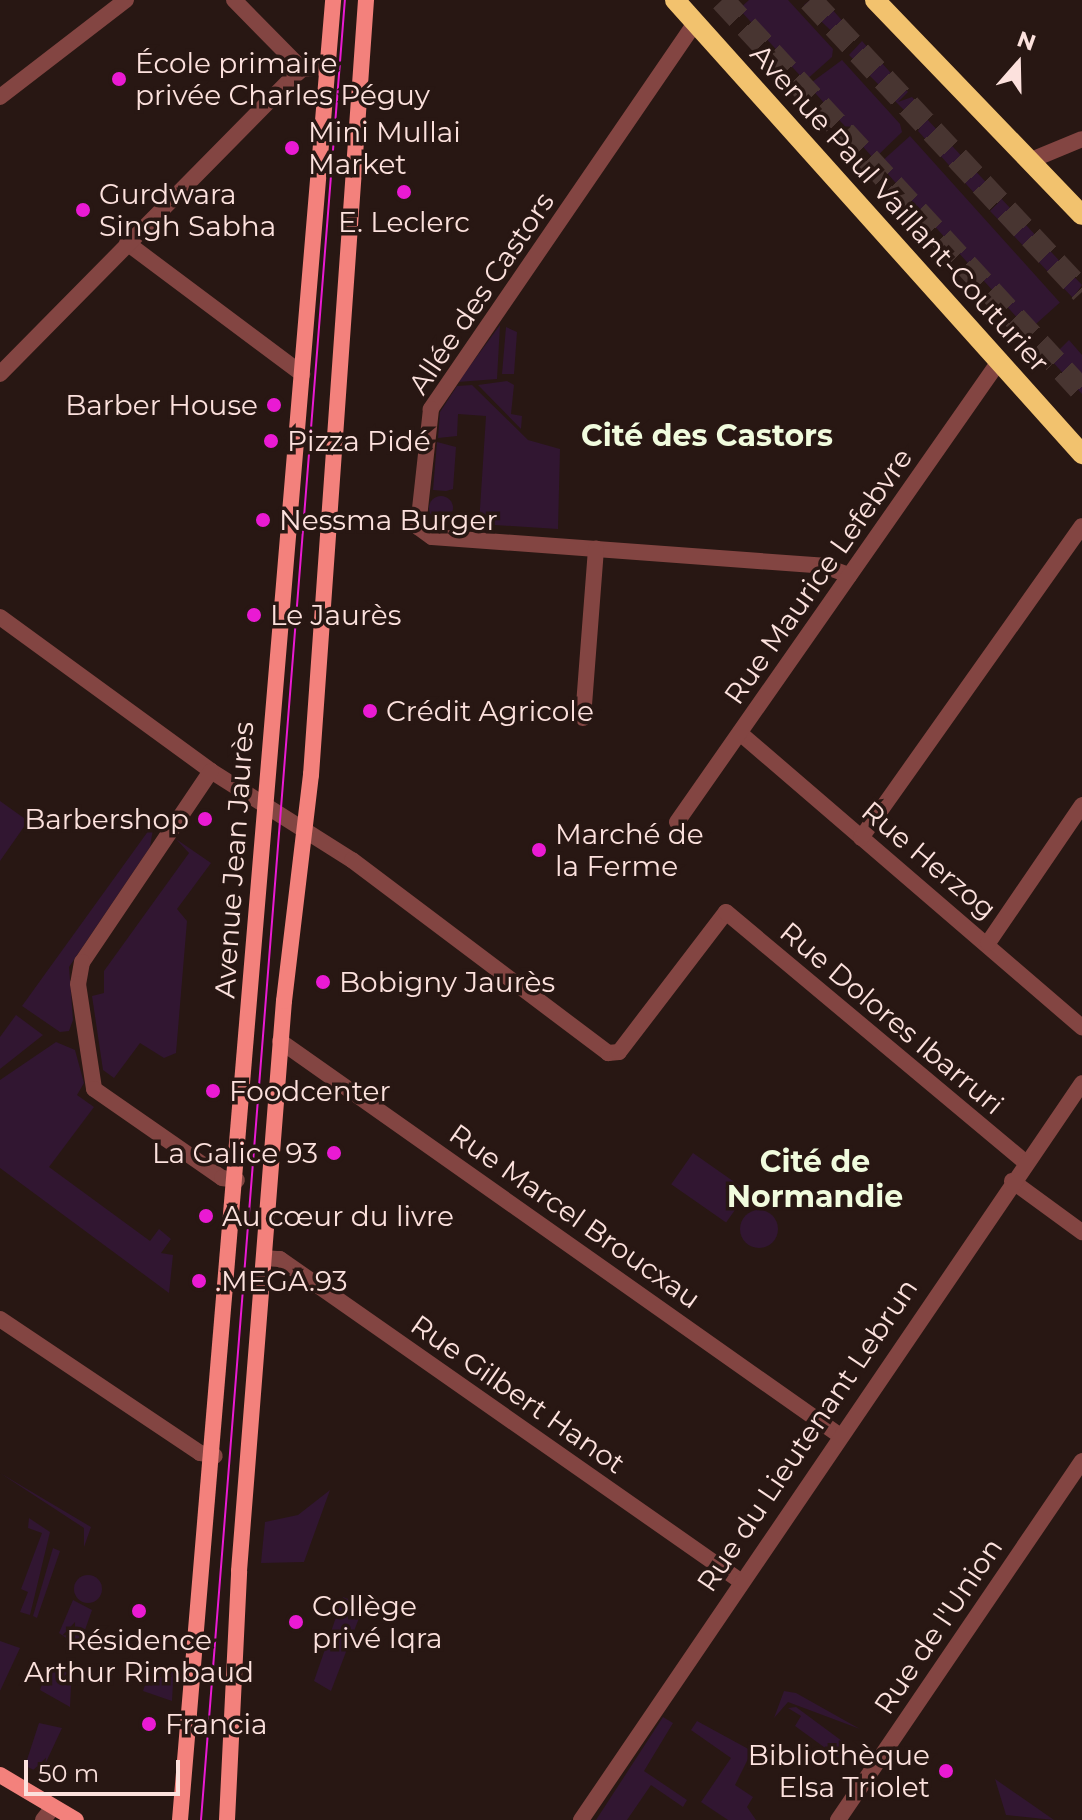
<!DOCTYPE html>
<meta charset="utf-8">
<style>
body{margin:0}
#map{position:relative;width:1082px;height:1820px;overflow:hidden;background:#281713;font-family:Montserrat,sans-serif}
div>[style]{position:absolute}
.green>*{inset:0;background:#311631;transform-origin:0 0}
.round{border-radius:50%}
.highway-tunnel>*{height:24px;margin-top:-12px;transform-origin:0;background:repeating-linear-gradient(90deg,#483531 0 24px,transparent 0 36px)}
.street>*{height:16px;margin:-8px;padding:0 8px;transform-origin:8px;border-radius:8px;background:#834542}
.secondary>*{height:16px;margin:-8px;padding:0 8px;transform-origin:8px;border-radius:8px;background:#f3817c}
.primary>*{height:20px;margin:-10px;padding:0 10px;transform-origin:10px;border-radius:10px;background:#f2c26e}
.tram>*{height:2px;margin:-1px;padding:0 1px;transform-origin:1px;border-radius:1px;background:#ea1ad3}
.dots>*{width:22px;height:22px;translate:-50% -50%;box-sizing:border-box;border:4px solid #281713;border-radius:50%}
span{translate:-50% -50%;white-space:nowrap;text-align:center;line-height:1.15;-webkit-text-stroke:7px #281713;paint-order:stroke}
.poi-label{font-size:28px;color:#fce1dd}
.left{translate:0 -50%;text-align:left}
.right{translate:-100% -50%;text-align:right}
.street-label{font-size:28px;color:#fce1dd}
.neighbourhood-label{font-size:30px;color:#f1fcde;font-weight:700}
.north{position:absolute;left:978px;top:24px;width:80px;height:80px;-webkit-text-stroke:6px #281713;paint-order:stroke;rotate:20deg;font-size:22px;font-weight:700;line-height:32px;text-align:center;color:#fce1dd}
.north::after{content:'';display:block;margin:auto;width:28px;height:36px;background:#fce1dd;clip-path:polygon(50% 0,100% 100%,50% 72%,0 100%)}
.scale{position:absolute;left:24px;top:1760px;width:156px;height:36px;box-sizing:border-box;border:4px solid #fce1dd;border-top:0;padding-left:10px;font-size:24px;line-height:28px;white-space:nowrap;color:#fce1dd;-webkit-text-stroke:6px #281713;paint-order:stroke}
</style>
<div id="map">
<div class="green">
<div style="clip-path:polygon(749px 0,788px 0,833px 49px,832px 57px,805px 81px,739px 9px)"></div>
<div style="clip-path:polygon(810px 0,824px 0,853px 33px,846px 45px,804px 5px)"></div>
<div style="clip-path:polygon(862px 41px,908px 92px,898px 102px,912px 97px,922px 108px,914px 120px,849px 55px)"></div>
<div style="clip-path:polygon(842px 60px,900px 124px,902px 132px,874px 159px,808px 85px)"></div>
<div style="clip-path:polygon(926px 118px,1082px 285px,1073px 298px,990px 211px,1000px 201px,986px 206px,918px 131px)"></div>
<div style="left:910px;top:136px;width:224px;height:42px;rotate:48deg"></div>
<div style="clip-path:polygon(500px 325px,497px 379px,458px 382px)"></div>
<div style="clip-path:polygon(506px 327px,517px 332px,514px 374px,502px 374px)"></div>
<div style="clip-path:polygon(1069px 340px,1082px 355px,1082px 394px,1050px 359px)"></div>
<div style="clip-path:polygon(507px 381px,514px 385px,511px 414px,522px 416px,521px 429px,478px 385px)"></div>
<div style="clip-path:polygon(472px 385px,528px 440px,560px 449px,558px 529px,479px 524px,486px 416px,458px 414px,457px 436px,438px 438px,440px 412px,457px 386px)"></div>
<div style="clip-path:polygon(437px 442px,456px 447px,453px 489px,446px 491px,433px 490px)"></div>
<div class="round" style="left:429px;top:496px;width:24px;height:24px"></div>
<div style="clip-path:polygon(0 801px,28px 821px,0 861px)"></div>
<div style="clip-path:polygon(154px 823px,150px 847px,69px 967px,73px 1020px,69px 1031px,60px 1032px,22px 1006px)"></div>
<div style="clip-path:polygon(176px 839px,211px 863px,177px 909px,187px 921px,176px 1053px,164px 1058px,140px 1043px,114px 1078px,103px 1070px,92px 996px,104px 993px,104px 971px,189px 853px)"></div>
<div style="clip-path:polygon(16px 1015px,43px 1035px,0 1069px,0 1037px)"></div>
<div style="clip-path:polygon(56px 1042px,75px 1050px,84px 1083px,77px 1095px,94px 1107px,49px 1167px,150px 1241px,159px 1229px,171px 1239px,161px 1253px,173px 1255px,169px 1293px,0 1168px,0 1080px)"></div>
<div style="left:693px;top:1153px;width:67px;height:38px;rotate:35deg"></div>
<div class="round" style="left:740px;top:1210px;width:38px;height:38px"></div>
<div style="clip-path:polygon(0 1473px,91px 1527px,84px 1547px,84px 1528px)"></div>
<div style="clip-path:polygon(330px 1490px,304px 1562px,261px 1563px,265px 1522px,298px 1515px)"></div>
<div style="clip-path:polygon(29px 1518px,50px 1532px,30px 1615px,20px 1612px,28px 1592px,21px 1589px,42px 1533px,28px 1528px)"></div>
<div style="clip-path:polygon(53px 1548px,60px 1551px,37px 1618px,33px 1616px)"></div>
<div class="round" style="left:74px;top:1575px;width:28px;height:28px"></div>
<div style="clip-path:polygon(343px 1597px,364px 1605px,331px 1691px,314px 1681px)"></div>
<div style="clip-path:polygon(73px 1600px,92px 1610px,79px 1647px,59px 1633px)"></div>
<div style="clip-path:polygon(0 1641px,20px 1648px,0 1691px)"></div>
<div style="clip-path:polygon(66px 1663px,72px 1665px,70px 1707px,40px 1690px,48px 1666px,60px 1670px)"></div>
<div style="clip-path:polygon(174px 1665px,172px 1701px,143px 1691px,149px 1673px,169px 1680px)"></div>
<div style="clip-path:polygon(784px 1691px,796px 1693px,860px 1729px,788px 1702px,774px 1718px)"></div>
<div style="clip-path:polygon(796px 1707px,842px 1741px,839px 1758px,795px 1726px,801px 1716px,788px 1708px)"></div>
<div style="clip-path:polygon(663px 1717px,673px 1723px,644px 1771px,687px 1800px,683px 1807px,651px 1785px,627px 1820px,596px 1820px)"></div>
<div style="clip-path:polygon(697px 1721px,752px 1751px,735px 1785px,753px 1797px,747px 1807px,756px 1820px,728px 1820px,701px 1802px,731px 1758px,691px 1730px)"></div>
<div style="clip-path:polygon(39px 1723px,62px 1728px,41px 1773px,25px 1766px)"></div>
<div style="clip-path:polygon(995px 1779px,1054px 1820px,1006px 1815px)"></div>
</div>
<div class="highway-tunnel">
<div style="left:722px;top:0;width:531px;rotate:47.36deg"></div>
<div style="left:810px;top:0;width:399px;rotate:47deg"></div>
</div>
<div class="street">
<div style="left:234px;top:0;width:97px;rotate:45.4deg"></div>
<div style="left:695px;top:23px;width:468px;rotate:124.4deg"></div>
<div style="left:431px;top:409px;width:119px;rotate:96.3deg"></div>
<div style="left:418px;top:527px;width:17px;rotate:36deg"></div>
<div style="left:432px;top:537px;width:393px;rotate:4.2deg"></div>
<div style="left:824px;top:566px;width:27px;rotate:20deg"></div>
<div style="left:0;top:97px;width:159px;rotate:-37.6deg"></div>
<div style="left:1029px;top:161px;width:57px;rotate:-22.5deg"></div>
<div style="left:127px;top:243px;width:219px;rotate:36.8deg"></div>
<div style="left:0;top:374px;width:414px;rotate:-45.4deg"></div>
<div style="left:291px;top:79px;width:15px;rotate:-42deg"></div>
<div style="left:302px;top:69px;width:25px;rotate:-5deg"></div>
<div style="left:0;top:617px;width:261px;rotate:36.1deg"></div>
<div style="left:211px;top:771px;width:167px;rotate:32.3deg"></div>
<div style="left:352px;top:860px;width:321px;rotate:37deg"></div>
<div style="left:608px;top:1053px;width:11px;rotate:-5deg"></div>
<div style="left:619px;top:1052px;width:176px;rotate:-52.6deg"></div>
<div style="left:726px;top:912px;width:391px;rotate:39.9deg"></div>
<div style="left:583px;top:718px;width:170px;rotate:-85.6deg"></div>
<div style="left:741px;top:734px;width:450px;rotate:40.7deg"></div>
<div style="left:211px;top:771px;width:230px;rotate:124deg"></div>
<div style="left:82px;top:962px;width:22px;rotate:100deg"></div>
<div style="left:78px;top:984px;width:106px;rotate:81.3deg"></div>
<div style="left:94px;top:1089px;width:156px;rotate:34.8deg"></div>
<div style="left:222px;top:1178px;width:15px;rotate:8deg"></div>
<div style="left:677px;top:822px;width:564px;rotate:-55.04deg"></div>
<div style="left:861px;top:838px;width:382px;rotate:-54.7deg"></div>
<div style="left:988px;top:943px;width:167px;rotate:-55.7deg"></div>
<div style="left:280px;top:1041px;width:684px;rotate:35.18deg"></div>
<div style="left:1012px;top:1181px;width:87px;rotate:36.1deg"></div>
<div style="left:264px;top:1258px;width:16px;rotate:4deg"></div>
<div style="left:280px;top:1259px;width:560px;rotate:34.97deg"></div>
<div style="left:0;top:1319px;width:241px;rotate:33.8deg"></div>
<div style="left:200px;top:1453px;width:15px;rotate:11deg"></div>
<div style="left:43px;top:1820px;width:16px;rotate:-52deg"></div>
<div style="left:581px;top:1820px;width:891px;rotate:-55.79deg"></div>
<div style="left:838px;top:1820px;width:434px;rotate:-55.8deg"></div>
</div>
<div class="secondary">
<div style="left:0;top:1775px;width:88px;rotate:30.6deg"></div>
<div style="left:180px;top:1820px;width:1826px;rotate:-85.19deg"></div>
<div style="left:227px;top:1820px;width:249px;rotate:-87.2deg"></div>
<div style="left:239px;top:1571px;width:572px;rotate:-85.49deg"></div>
<div style="left:284px;top:1001px;width:228px;rotate:-83.2deg"></div>
<div style="left:311px;top:775px;width:777px;rotate:-85.94deg"></div>
</div>
<div class="primary">
<div style="left:675px;top:0;width:610px;rotate:48.12deg"></div>
<div style="left:875px;top:0;width:298px;rotate:46.1deg"></div>
</div>
<div class="tram">
<div style="left:201px;top:1820px;width:1826px;rotate:-85.48deg"></div>
</div>
<div class="dots">
<div style="left:119px;top:79px;background:#ea1ad3"></div>
<div style="left:292px;top:148px;background:#ea1ad3"></div>
<div style="left:404px;top:192px;background:#ea1ad3"></div>
<div style="left:83px;top:210px;background:#ea1ad3"></div>
<div style="left:274px;top:405px;background:#ea1ad3"></div>
<div style="left:271px;top:441px;background:#ea1ad3"></div>
<div style="left:263px;top:520px;background:#ea1ad3"></div>
<div style="left:254px;top:615px;background:#ea1ad3"></div>
<div style="left:370px;top:711px;background:#ea1ad3"></div>
<div style="left:205px;top:819px;background:#ea1ad3"></div>
<div style="left:539px;top:850px;background:#ea1ad3"></div>
<div style="left:323px;top:982px;background:#ea1ad3"></div>
<div style="left:213px;top:1091px;background:#ea1ad3"></div>
<div style="left:334px;top:1153px;background:#ea1ad3"></div>
<div style="left:206px;top:1216px;background:#ea1ad3"></div>
<div style="left:199px;top:1281px;background:#ea1ad3"></div>
<div style="left:139px;top:1611px;background:#ea1ad3"></div>
<div style="left:296px;top:1622px;background:#ea1ad3"></div>
<div style="left:149px;top:1724px;background:#ea1ad3"></div>
<div style="left:946px;top:1771px;background:#ea1ad3"></div>
</div>
<div class="poi-label">
<span class="left" style="left:135px;top:79px">École primaire<br>privée Charles Péguy</span>
<span class="left" style="left:308px;top:148px">Mini Mullai<br>Market</span>
<span class="left" style="left:99px;top:210px">Gurdwara<br>Singh Sabha</span>
<span style="left:404px;top:222px">E. Leclerc</span>
<span class="right" style="left:258px;top:405px">Barber House</span>
<span class="left" style="left:287px;top:441px">Pizza Pidé</span>
<span class="left" style="left:279px;top:520px">Nessma Burger</span>
<span class="left" style="left:270px;top:615px">Le Jaurès</span>
<span class="left" style="left:386px;top:711px">Crédit Agricole</span>
<span class="right" style="left:189px;top:819px">Barbershop</span>
<span class="left" style="left:555px;top:850px">Marché de<br>la Ferme</span>
<span class="left" style="left:339px;top:982px">Bobigny Jaurès</span>
<span class="left" style="left:229px;top:1091px">Foodcenter</span>
<span class="right" style="left:318px;top:1153px">La Galice 93</span>
<span class="left" style="left:222px;top:1216px">Au cœur du livre</span>
<span class="left" style="left:215px;top:1281px">.MEGA.93</span>
<span class="left" style="left:312px;top:1622px">Collège<br>privé Iqra</span>
<span style="left:139px;top:1656px">Résidence<br>Arthur Rimbaud</span>
<span class="left" style="left:165px;top:1724px">Francia</span>
<span class="right" style="left:930px;top:1771px">Bibliothèque<br>Elsa Triolet</span>
</div>
<div class="street-label">
<span style="left:900px;top:208px;rotate:48deg">Avenue Paul Vaillant-Couturier</span>
<span style="left:481px;top:293px;rotate:-56deg">Allée des Castors</span>
<span style="left:818px;top:576px;rotate:-55deg">Rue Maurice Lefebvre</span>
<span style="left:234px;top:860px;rotate:-86deg">Avenue Jean Jaurès</span>
<span style="left:929px;top:860px;rotate:40deg">Rue Herzog</span>
<span style="left:892px;top:1018px;rotate:40deg">Rue Dolores Ibarruri</span>
<span style="left:575px;top:1216px;rotate:35deg">Rue Marcel Broucxau</span>
<span style="left:518px;top:1394px;rotate:35deg">Rue Gilbert Hanot</span>
<span style="left:807px;top:1435px;rotate:-56deg">Rue du Lieutenant Lebrun</span>
<span style="left:938px;top:1626px;rotate:-56deg">Rue de l'Union</span>
</div>
<div class="neighbourhood-label">
<span style="left:707px;top:436px">Cité des Castors</span>
<span style="left:815px;top:1179px">Cité de<br>Normandie</span>
</div>
<div class="north">N</div>
<div class="scale">50 m</div>
</div>
